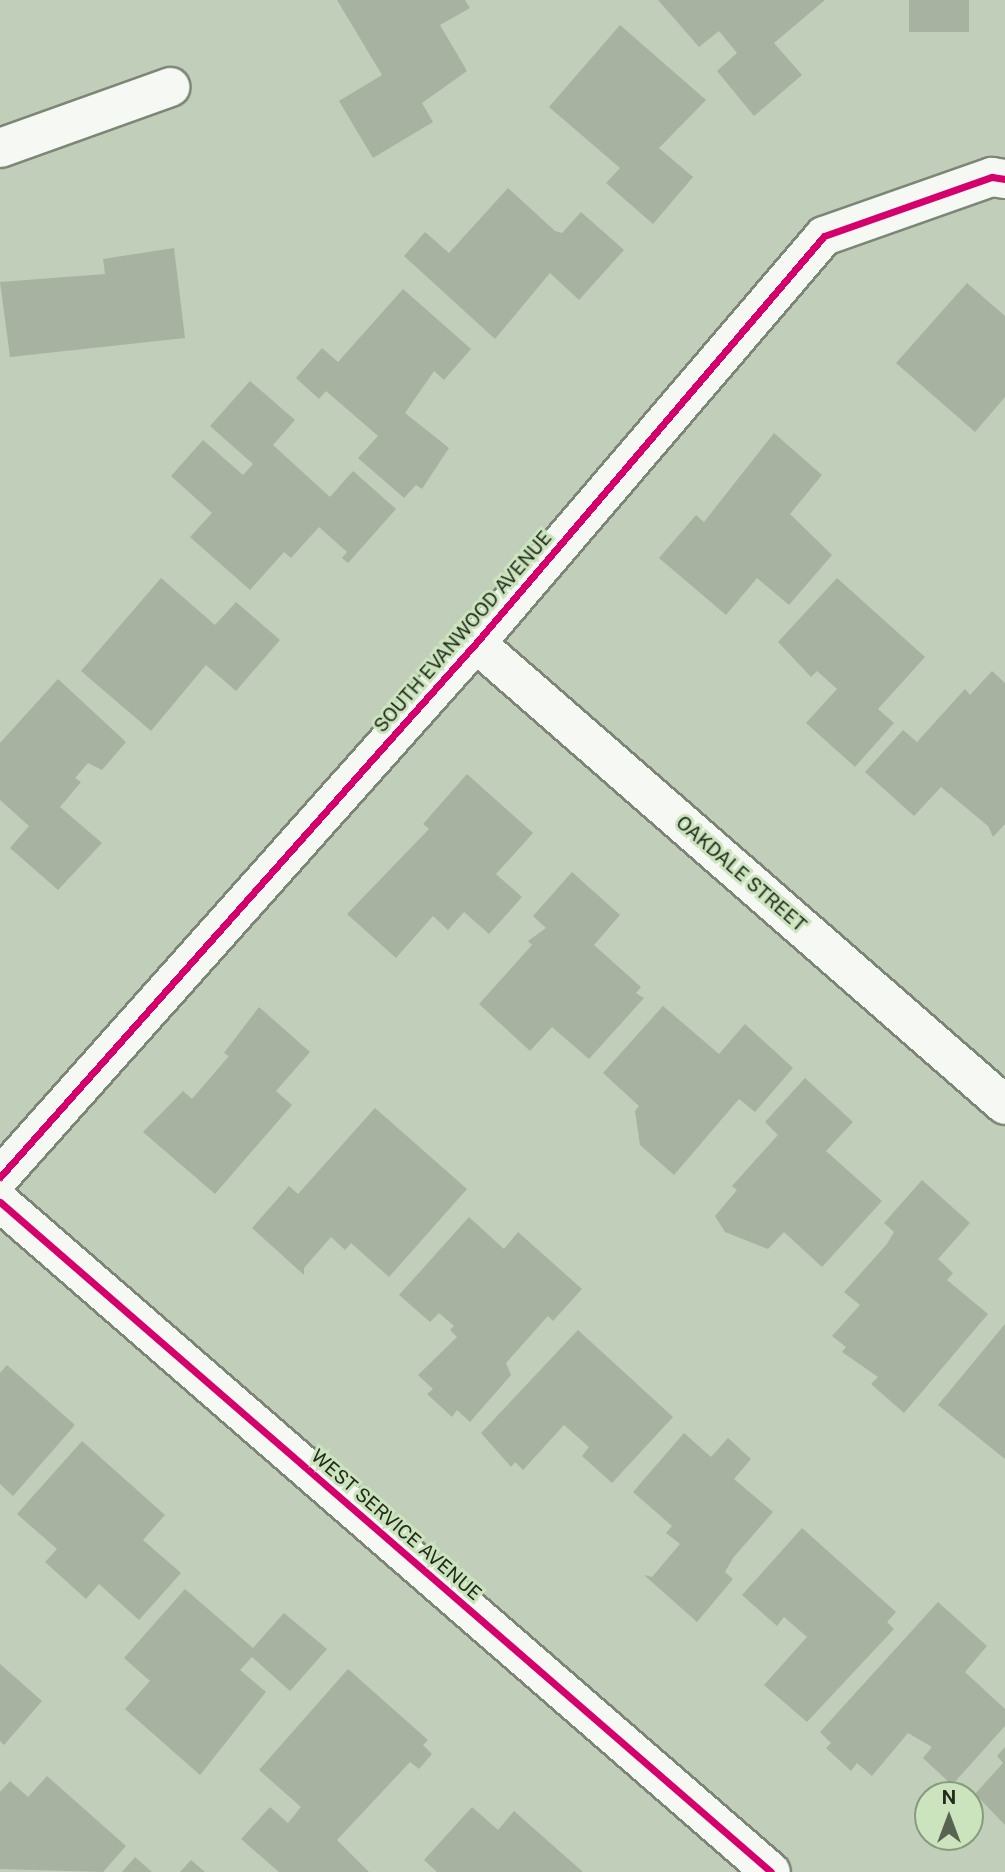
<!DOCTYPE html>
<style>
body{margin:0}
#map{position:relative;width:1005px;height:1872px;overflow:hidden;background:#c1ceb9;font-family:"Public Sans",sans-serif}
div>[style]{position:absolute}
.building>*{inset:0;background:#a8b2a1;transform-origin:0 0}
.roads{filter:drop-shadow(2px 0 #7d8676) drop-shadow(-2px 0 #7d8676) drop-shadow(0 2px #7d8676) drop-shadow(0 -2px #7d8676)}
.minor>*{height:38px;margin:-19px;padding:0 19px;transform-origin:19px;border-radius:19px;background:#f6f8f4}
.cycleway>*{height:7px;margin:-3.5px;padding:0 3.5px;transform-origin:3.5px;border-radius:3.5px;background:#d6006c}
span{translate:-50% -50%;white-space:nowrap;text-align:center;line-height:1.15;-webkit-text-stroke:6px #cce4bd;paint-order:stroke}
.street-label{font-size:19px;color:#212a1b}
.north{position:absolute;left:914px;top:1781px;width:70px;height:70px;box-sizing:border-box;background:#cce4bd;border:2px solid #889a7c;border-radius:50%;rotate:0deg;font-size:19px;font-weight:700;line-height:28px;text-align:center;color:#212a1b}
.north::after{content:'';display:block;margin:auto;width:24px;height:32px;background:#596352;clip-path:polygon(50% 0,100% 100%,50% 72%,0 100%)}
</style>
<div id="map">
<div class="building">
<div style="clip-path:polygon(337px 0,465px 0,470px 8px,440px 25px,467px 71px,422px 103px,433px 122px,373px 158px,339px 101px,382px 75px)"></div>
<div style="clip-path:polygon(658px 0,825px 0,774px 43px,802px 75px,754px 116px,717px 71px,737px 53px,719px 31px,699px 47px)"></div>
<div style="left:909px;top:0;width:60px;height:32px"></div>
<div style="clip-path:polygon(620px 25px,706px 100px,659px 148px,693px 177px,653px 224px,606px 183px,620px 168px,549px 107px)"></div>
<div style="clip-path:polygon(508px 188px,555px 231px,562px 233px,581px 212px,624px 250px,579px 300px,550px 273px,495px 339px,404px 256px,425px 232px,449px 253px)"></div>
<div style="clip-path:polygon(174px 248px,185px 338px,10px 357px,0 282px,105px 274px,103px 259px)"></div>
<div style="clip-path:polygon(967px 283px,1005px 316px,1005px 397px,975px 432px,896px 363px)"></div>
<div style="clip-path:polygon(403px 289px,471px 349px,444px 380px,434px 371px,405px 413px,449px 448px,422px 489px,416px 485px,404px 498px,358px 458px,378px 436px,326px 391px,319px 399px,296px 378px,322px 348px,338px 362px)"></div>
<div style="clip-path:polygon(250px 381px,295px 420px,273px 445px,330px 497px,353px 471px,396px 509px,348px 563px,342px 558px,347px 552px,319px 527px,291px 558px,284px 552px,250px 590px,190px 537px,212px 513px,171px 476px,203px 440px,243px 475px,253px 464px,210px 426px)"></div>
<div style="clip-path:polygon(774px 433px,822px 475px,790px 514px,832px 555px,789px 605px,757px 578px,726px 615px,659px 558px,696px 515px,704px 522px)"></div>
<div style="clip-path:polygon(161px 578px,215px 625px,236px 602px,280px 640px,236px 691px,206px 665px,151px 731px,81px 671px)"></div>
<div style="clip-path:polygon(837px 578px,925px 657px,878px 709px,894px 723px,855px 767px,806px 723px,837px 689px,817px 671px,811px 677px,778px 642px)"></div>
<div style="clip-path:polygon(992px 671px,1005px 683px,1005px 824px,993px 837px,988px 826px,941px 787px,914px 816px,865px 772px,903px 730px,917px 742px,965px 689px,970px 695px)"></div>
<div style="clip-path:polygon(58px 679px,126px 742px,102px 770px,88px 763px,75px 778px,81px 782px,60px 807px,102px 843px,58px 890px,10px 848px,29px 826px,0 800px,0 743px)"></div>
<div style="clip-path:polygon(467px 774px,533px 833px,496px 874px,522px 897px,489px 934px,464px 912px,448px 930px,433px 916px,396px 958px,347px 914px,429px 829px,423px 824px)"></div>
<div style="clip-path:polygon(572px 872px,620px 915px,594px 945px,641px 987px,636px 993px,644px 998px,589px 1059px,552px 1027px,530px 1051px,479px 1004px,532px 945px,528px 941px,546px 928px,533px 916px)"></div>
<div style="clip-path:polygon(663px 1006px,719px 1054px,745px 1024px,793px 1068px,755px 1112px,739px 1099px,674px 1175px,640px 1145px,635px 1111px,639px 1106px,603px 1073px)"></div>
<div style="clip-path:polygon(259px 1007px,310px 1052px,276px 1091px,292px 1105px,215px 1194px,143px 1132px,183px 1091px,192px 1099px,229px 1056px,224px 1053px)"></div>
<div style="clip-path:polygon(805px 1078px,853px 1122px,826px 1151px,882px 1201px,822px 1267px,784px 1232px,768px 1249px,725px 1232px,715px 1216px,737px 1190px,732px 1186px,778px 1135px,765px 1122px)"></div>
<div style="clip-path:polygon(375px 1108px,467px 1189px,389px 1277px,351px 1243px,345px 1250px,331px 1237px,304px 1268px,304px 1275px,252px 1228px,289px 1186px,298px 1194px)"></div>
<div style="clip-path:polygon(922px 1180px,970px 1223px,938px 1259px,953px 1273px,947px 1280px,988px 1314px,904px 1413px,871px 1384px,878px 1377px,842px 1352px,846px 1347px,832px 1336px,860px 1305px,844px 1292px,887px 1244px,894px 1232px,884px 1223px)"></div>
<div style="clip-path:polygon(469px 1217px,504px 1249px,518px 1232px,582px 1289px,553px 1321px,548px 1316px,506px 1363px,511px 1375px,470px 1422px,457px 1410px,452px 1417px,427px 1394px,433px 1389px,418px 1375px,457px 1337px,450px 1330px,454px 1326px,439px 1313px,430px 1322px,399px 1295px)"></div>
<div style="clip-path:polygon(1005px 1324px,1005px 1459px,938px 1405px)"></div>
<div style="clip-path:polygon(578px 1330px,673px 1417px,612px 1483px,582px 1456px,589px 1447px,564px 1425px,523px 1470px,515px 1462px,511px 1467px,481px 1433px)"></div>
<div style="clip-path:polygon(7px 1365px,75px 1425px,13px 1496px,0 1484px,0 1373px)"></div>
<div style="clip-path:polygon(684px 1433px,711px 1457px,728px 1438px,751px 1459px,734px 1479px,773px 1512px,733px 1558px,725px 1572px,733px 1579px,697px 1622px,644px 1575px,652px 1577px,680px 1544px,666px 1533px,672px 1526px,633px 1492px)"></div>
<div style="clip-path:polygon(82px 1441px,165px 1515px,143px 1540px,181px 1573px,139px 1620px,99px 1584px,86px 1599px,45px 1562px,57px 1549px,17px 1514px)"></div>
<div style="clip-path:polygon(802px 1528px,896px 1612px,887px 1622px,894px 1629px,807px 1722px,764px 1685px,807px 1637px,784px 1617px,777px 1626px,742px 1595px)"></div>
<div style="clip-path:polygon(185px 1589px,253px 1648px,284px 1613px,327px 1649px,290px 1691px,252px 1657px,240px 1670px,266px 1692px,200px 1775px,125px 1709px,150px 1681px,124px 1658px)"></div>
<div style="clip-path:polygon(938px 1602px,987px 1646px,965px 1672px,1005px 1709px,1005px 1726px,952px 1785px,923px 1758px,932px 1747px,908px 1733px,872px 1776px,857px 1763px,851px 1771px,826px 1748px,831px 1743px,820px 1732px)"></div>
<div style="clip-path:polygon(0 1664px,42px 1701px,4px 1745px,0 1741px)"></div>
<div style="clip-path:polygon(348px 1669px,428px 1740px,423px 1745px,432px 1754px,419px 1769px,410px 1762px,337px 1840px,369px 1872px,279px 1872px,241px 1839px,270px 1807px,288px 1823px,301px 1807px,259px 1770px)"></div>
<div style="clip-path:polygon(1005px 1747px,1005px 1825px,975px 1794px,1003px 1763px,997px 1756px)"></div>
<div style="clip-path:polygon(47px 1776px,126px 1846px,103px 1872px,0 1869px,0 1792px,10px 1781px,28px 1797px)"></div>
<div style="clip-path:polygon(472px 1807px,498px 1830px,514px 1811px,583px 1872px,437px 1872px,424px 1860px)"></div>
<div style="clip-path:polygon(135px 1857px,152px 1872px,122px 1872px)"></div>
<div style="clip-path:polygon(191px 1860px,205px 1872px,180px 1872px)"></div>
</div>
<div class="roads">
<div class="minor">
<div style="left:0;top:148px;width:181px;rotate:-19.7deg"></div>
<div style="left:476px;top:643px;width:702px;rotate:41.13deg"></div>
<div style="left:0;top:1177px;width:715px;rotate:-48.29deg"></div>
<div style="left:476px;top:643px;width:535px;rotate:-49.47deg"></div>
<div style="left:824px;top:236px;width:178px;rotate:-19.4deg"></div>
<div style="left:992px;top:177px;width:13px;rotate:9deg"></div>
<div style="left:0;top:1202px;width:1021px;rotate:40.99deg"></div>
</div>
</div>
<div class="cycleway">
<div style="left:0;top:1177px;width:715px;rotate:-48.29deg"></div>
<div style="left:476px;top:643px;width:535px;rotate:-49.47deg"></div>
<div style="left:824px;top:236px;width:178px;rotate:-19.4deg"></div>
<div style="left:992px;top:177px;width:13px;rotate:9deg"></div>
<div style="left:0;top:1202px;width:1021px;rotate:40.99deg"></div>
</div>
<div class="street-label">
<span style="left:463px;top:632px;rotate:-49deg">SOUTH EVANWOOD AVENUE</span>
<span style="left:741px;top:874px;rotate:41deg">OAKDALE STREET</span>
<span style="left:396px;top:1525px;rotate:41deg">WEST SERVICE AVENUE</span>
</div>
<div class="north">N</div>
</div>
